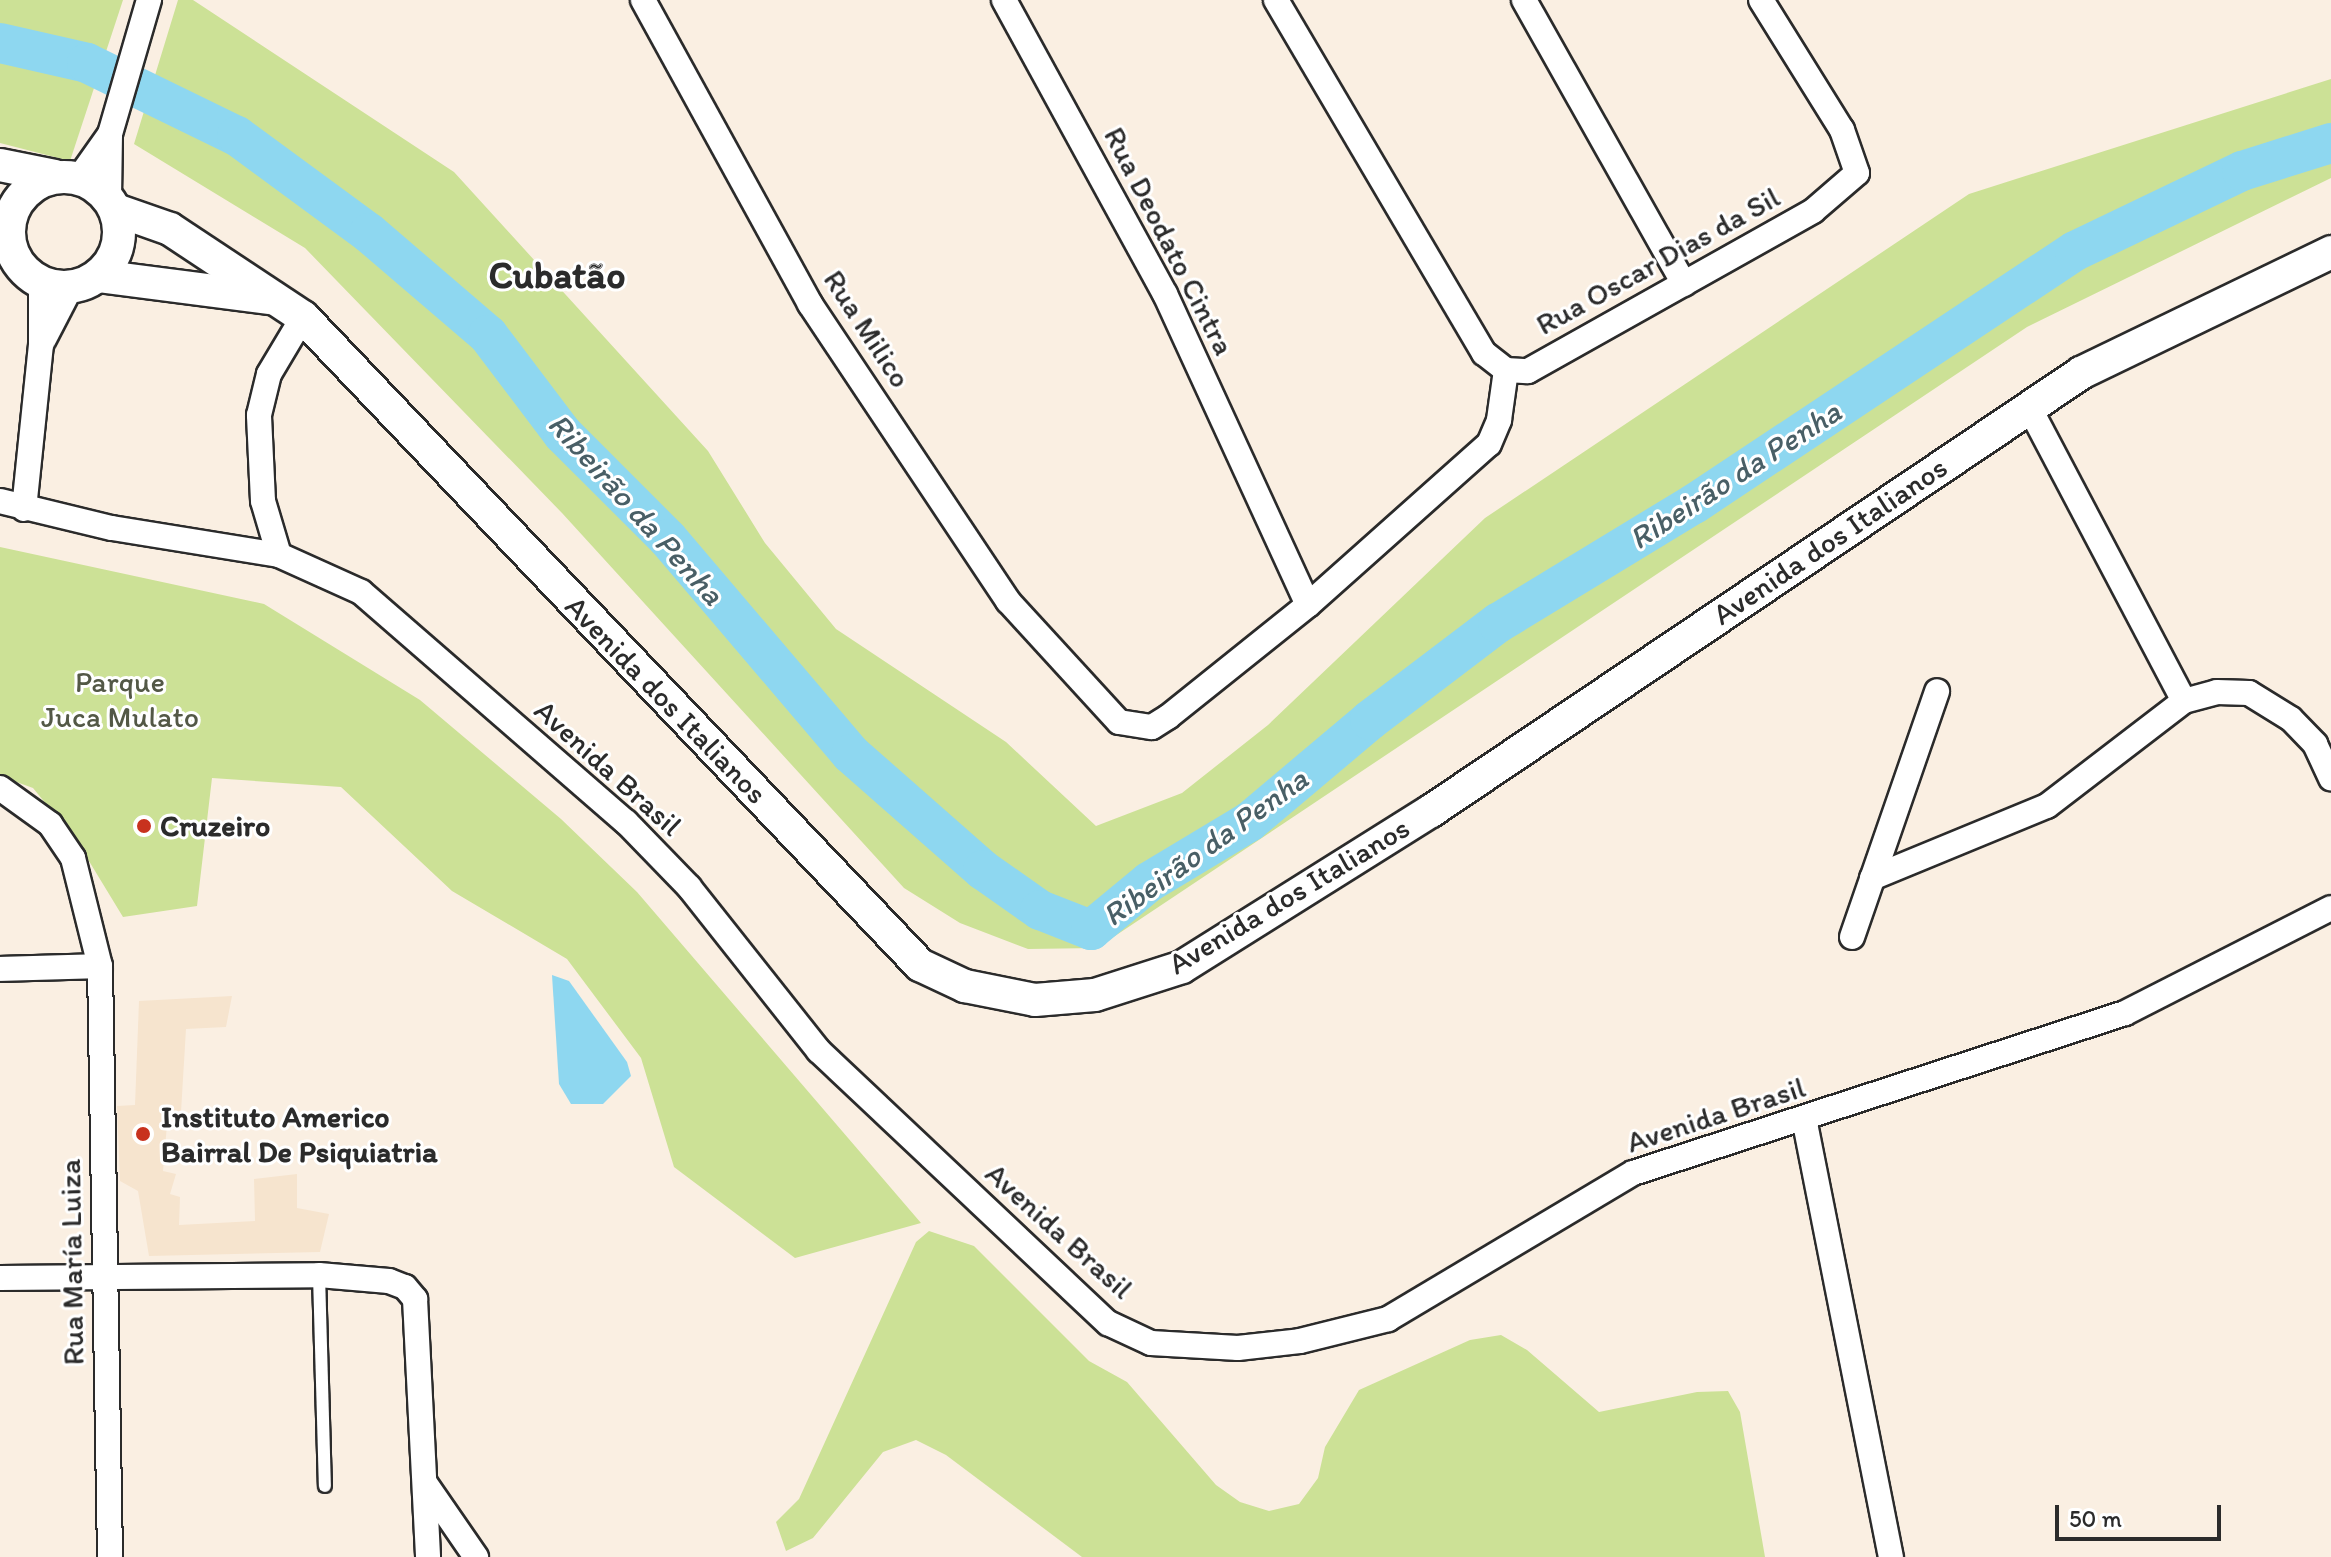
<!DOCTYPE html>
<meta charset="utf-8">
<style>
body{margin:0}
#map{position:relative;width:2331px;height:1557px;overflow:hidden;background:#faefe2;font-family:Itim,sans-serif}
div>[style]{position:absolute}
.built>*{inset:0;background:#f6e4ce}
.green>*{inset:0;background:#cce196}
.water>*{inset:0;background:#8ed7f0}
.river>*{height:40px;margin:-20px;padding:0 20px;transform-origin:20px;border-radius:20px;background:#8ed7f0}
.roads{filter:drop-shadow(2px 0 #2b2b2b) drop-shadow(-2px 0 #2b2b2b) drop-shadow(0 2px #2b2b2b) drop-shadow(0 -2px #2b2b2b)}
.lane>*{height:12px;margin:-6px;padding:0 6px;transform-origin:6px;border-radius:6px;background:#fff}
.street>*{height:24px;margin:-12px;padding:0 12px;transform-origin:12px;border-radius:12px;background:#fff}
.secondary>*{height:32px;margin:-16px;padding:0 16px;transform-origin:16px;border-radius:16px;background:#fff}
.secondary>.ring{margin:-16px;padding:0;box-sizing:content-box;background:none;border:32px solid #fff;border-radius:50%}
.dots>*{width:22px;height:22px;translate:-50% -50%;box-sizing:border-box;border:4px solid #fff;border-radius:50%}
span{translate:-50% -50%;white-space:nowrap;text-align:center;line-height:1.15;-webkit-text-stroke:6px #fff;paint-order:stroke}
.street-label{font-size:30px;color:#2b2b2b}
.park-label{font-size:30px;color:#535846}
.poi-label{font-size:30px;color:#2b2b2b;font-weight:700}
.left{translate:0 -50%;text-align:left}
.water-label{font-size:32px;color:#495f66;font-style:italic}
.district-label{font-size:38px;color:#2b2b2b;font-weight:700}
.scale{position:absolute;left:2055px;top:1505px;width:166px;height:36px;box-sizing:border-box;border:4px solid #2b2b2b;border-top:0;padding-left:10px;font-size:24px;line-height:28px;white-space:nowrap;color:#2b2b2b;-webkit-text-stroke:6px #fff;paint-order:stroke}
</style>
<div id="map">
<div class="built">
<div style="clip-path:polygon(232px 996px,226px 1027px,186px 1029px,181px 1112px,168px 1113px,163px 1171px,176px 1174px,170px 1194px,180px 1197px,179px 1225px,255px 1221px,254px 1179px,297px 1174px,297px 1208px,329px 1214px,320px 1252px,149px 1256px,138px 1191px,120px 1181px,117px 1106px,135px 1105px,139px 1001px)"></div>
</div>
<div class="green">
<div style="clip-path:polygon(0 0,123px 0,70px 161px,0 143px)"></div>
<div style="clip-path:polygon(178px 0,193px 0,454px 172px,708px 451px,765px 543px,836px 629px,1006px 742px,1096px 826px,1182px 793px,1268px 725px,1485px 518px,1969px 194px,2331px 79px,2331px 178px,2027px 327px,1097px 948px,1028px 949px,960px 923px,904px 888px,562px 513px,305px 248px,134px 144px)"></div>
<div style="clip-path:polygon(0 547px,264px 604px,420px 700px,561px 819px,637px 892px,921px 1223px,795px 1258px,674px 1167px,641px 1058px,567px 959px,452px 891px,341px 787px,212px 778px,197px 906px,123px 917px,78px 843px,33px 788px,0 776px)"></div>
<div style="clip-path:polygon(929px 1231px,974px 1246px,1089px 1361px,1127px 1382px,1216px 1485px,1240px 1502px,1269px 1511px,1299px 1504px,1318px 1478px,1325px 1447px,1359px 1390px,1470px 1340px,1501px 1335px,1527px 1350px,1599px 1412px,1697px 1392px,1728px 1391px,1740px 1412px,1765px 1557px,1082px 1557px,946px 1455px,916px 1440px,883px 1452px,813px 1538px,786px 1551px,776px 1522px,799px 1499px,916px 1242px)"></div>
</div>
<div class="water">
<div style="clip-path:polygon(552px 975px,569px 981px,627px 1062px,631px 1076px,603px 1104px,571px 1104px,559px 1084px)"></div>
</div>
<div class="river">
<div style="left:0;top:43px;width:89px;rotate:12.9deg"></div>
<div style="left:87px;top:63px;width:167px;rotate:26deg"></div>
<div style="left:237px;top:136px;width:164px;rotate:36.3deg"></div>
<div style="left:369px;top:233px;width:157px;rotate:40.6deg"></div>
<div style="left:488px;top:335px;width:124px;rotate:52.9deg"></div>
<div style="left:563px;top:434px;width:148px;rotate:45deg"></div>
<div style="left:668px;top:539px;width:282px;rotate:49.6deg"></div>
<div style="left:851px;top:754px;width:176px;rotate:41.3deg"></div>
<div style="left:983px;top:870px;width:70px;rotate:35.1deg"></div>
<div style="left:1040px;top:910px;width:55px;rotate:21.4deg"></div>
<div style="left:1091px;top:930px;width:75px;rotate:-39.6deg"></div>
<div style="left:1149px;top:882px;width:117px;rotate:-31deg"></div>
<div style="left:1249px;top:822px;width:158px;rotate:-40.1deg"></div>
<div style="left:1370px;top:720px;width:161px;rotate:-37.2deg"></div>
<div style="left:1498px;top:623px;width:229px;rotate:-31.3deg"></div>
<div style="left:1694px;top:504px;width:457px;rotate:-33.6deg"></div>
<div style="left:2075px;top:251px;width:185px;rotate:-25.6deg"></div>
<div style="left:2242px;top:171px;width:93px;rotate:-17.5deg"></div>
</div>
<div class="roads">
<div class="lane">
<div style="left:319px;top:1275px;width:211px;rotate:88.4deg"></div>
</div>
<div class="street">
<div style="left:643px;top:0;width:347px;rotate:61.2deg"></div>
<div style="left:810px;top:304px;width:357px;rotate:56.3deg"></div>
<div style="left:1008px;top:601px;width:164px;rotate:47.5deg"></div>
<div style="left:1119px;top:722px;width:33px;rotate:9deg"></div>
<div style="left:1152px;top:727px;width:19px;rotate:-32deg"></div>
<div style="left:1168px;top:717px;width:179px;rotate:-38.7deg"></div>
<div style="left:1308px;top:605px;width:242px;rotate:-41.7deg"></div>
<div style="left:1489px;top:444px;width:26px;rotate:-67deg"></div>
<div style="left:1499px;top:420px;width:50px;rotate:-82deg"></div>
<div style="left:1004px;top:0;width:335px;rotate:61.3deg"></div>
<div style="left:1165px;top:294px;width:342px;rotate:65.3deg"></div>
<div style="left:1276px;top:0;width:410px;rotate:59.5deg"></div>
<div style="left:1484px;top:353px;width:28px;rotate:38deg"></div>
<div style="left:1506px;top:370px;width:22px;rotate:3deg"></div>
<div style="left:1528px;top:371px;width:327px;rotate:-29.3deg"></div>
<div style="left:1813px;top:211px;width:58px;rotate:-40.8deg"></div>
<div style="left:1857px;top:173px;width:46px;rotate:-109.2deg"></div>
<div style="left:1842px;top:130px;width:153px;rotate:-121.9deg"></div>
<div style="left:1524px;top:0;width:326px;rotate:60.6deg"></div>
<div style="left:79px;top:178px;width:54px;rotate:-54.8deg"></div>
<div style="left:109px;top:198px;width:64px;rotate:-89.1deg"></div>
<div style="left:110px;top:134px;width:140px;rotate:-73.8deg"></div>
<div style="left:44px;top:339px;width:59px;rotate:-62.6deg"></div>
<div style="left:2029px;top:407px;width:332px;rotate:62.2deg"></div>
<div style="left:0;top:501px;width:115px;rotate:13.6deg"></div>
<div style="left:112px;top:528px;width:169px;rotate:9.2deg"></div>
<div style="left:279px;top:555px;width:90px;rotate:24.3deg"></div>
<div style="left:361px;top:592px;width:351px;rotate:41deg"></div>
<div style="left:626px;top:822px;width:91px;rotate:45.9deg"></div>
<div style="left:689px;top:887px;width:209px;rotate:51.6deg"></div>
<div style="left:819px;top:1051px;width:397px;rotate:43.3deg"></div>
<div style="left:1108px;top:1323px;width:47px;rotate:24.9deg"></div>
<div style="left:1151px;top:1343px;width:87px;rotate:3.3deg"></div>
<div style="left:1238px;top:1348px;width:62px;rotate:-6.4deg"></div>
<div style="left:1300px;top:1341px;width:91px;rotate:-14deg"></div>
<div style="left:1388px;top:1319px;width:285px;rotate:-30.8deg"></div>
<div style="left:1633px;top:1173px;width:517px;rotate:-18.01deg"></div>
<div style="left:2125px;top:1013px;width:231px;rotate:-27deg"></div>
<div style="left:24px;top:509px;width:165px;rotate:-84.1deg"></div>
<div style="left:41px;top:345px;width:62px;rotate:-90deg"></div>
<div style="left:279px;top:555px;width:56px;rotate:-106.5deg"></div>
<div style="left:263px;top:501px;width:86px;rotate:-92.7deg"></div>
<div style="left:259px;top:415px;width:42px;rotate:-76.3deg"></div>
<div style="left:269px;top:374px;width:66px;rotate:-59.2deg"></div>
<div style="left:0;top:788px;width:62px;rotate:35.8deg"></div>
<div style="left:50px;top:824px;width:41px;rotate:55.9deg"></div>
<div style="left:73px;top:858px;width:111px;rotate:76deg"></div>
<div style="left:100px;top:966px;width:591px;rotate:89.03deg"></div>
<div style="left:1872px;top:878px;width:189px;rotate:-22.4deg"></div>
<div style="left:2047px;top:806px;width:173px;rotate:-37.5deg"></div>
<div style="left:2184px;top:701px;width:34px;rotate:-15deg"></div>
<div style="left:2217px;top:692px;width:32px;rotate:2deg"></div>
<div style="left:2249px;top:693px;width:49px;rotate:31.8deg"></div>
<div style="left:2291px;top:719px;width:35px;rotate:46deg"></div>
<div style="left:2315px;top:744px;width:38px;rotate:65deg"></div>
<div style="left:1852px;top:937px;width:260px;rotate:-70.9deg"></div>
<div style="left:0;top:969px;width:100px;rotate:-1.7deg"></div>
<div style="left:1804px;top:1118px;width:448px;rotate:78.8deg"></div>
<div style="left:0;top:1278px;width:319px;rotate:-0.5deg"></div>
<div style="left:319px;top:1275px;width:70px;rotate:4.9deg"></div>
<div style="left:389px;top:1281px;width:17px;rotate:21deg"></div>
<div style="left:405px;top:1287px;width:16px;rotate:50deg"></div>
<div style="left:415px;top:1299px;width:258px;rotate:87.1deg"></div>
<div style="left:425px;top:1483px;width:90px;rotate:55.4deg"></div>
</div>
<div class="secondary">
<div style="left:0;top:165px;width:56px;rotate:11.3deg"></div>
<div class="ring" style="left:9px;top:177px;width:78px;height:78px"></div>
<div style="left:116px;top:210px;width:57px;rotate:19.4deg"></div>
<div style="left:170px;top:229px;width:159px;rotate:33.5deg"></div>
<div style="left:303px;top:317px;width:895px;rotate:46.4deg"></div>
<div style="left:920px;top:965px;width:50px;rotate:25deg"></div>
<div style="left:965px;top:986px;width:71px;rotate:11.3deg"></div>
<div style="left:1035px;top:1000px;width:60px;rotate:-4.8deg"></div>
<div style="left:1095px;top:995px;width:91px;rotate:-17.8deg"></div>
<div style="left:1182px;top:967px;width:294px;rotate:-32.1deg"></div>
<div style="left:1431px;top:811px;width:784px;rotate:-33.97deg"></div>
<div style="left:2081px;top:373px;width:278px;rotate:-25.8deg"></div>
<div style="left:98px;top:276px;width:173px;rotate:7.3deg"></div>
</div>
</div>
<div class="dots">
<div style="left:144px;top:826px;background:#c8321e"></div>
<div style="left:143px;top:1134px;background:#c8321e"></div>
</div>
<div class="street-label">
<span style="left:1169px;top:241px;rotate:63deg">Rua Deodato Cintra</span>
<span style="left:1658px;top:261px;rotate:-29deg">Rua Oscar Dias da Sil</span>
<span style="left:867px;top:329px;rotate:57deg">Rua Milico</span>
<span style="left:1830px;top:541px;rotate:-34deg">Avenida dos Italianos</span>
<span style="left:666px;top:700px;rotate:46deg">Avenida dos Italianos</span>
<span style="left:608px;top:768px;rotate:42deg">Avenida Brasil</span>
<span style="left:1289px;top:896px;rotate:-31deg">Avenida dos Italianos</span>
<span style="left:1716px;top:1115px;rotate:-18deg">Avenida Brasil</span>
<span style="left:1059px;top:1231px;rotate:42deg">Avenida Brasil</span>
<span style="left:72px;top:1262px;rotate:-91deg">Rua María Luiza</span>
</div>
<div class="park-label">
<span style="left:120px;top:699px">Parque<br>Juca Mulato</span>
</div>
<div class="poi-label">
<span class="left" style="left:160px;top:826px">Cruzeiro</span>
<span class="left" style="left:161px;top:1134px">Instituto Americo<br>Bairral De Psiquiatria</span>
</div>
<div class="water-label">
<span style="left:1735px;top:475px;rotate:-33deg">Ribeirão da Penha</span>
<span style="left:636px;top:509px;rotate:48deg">Ribeirão da Penha</span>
<span style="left:1205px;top:847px;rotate:-36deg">Ribeirão da Penha</span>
</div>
<div class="district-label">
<span style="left:557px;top:276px">Cubatão</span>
</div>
<div class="scale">50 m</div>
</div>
